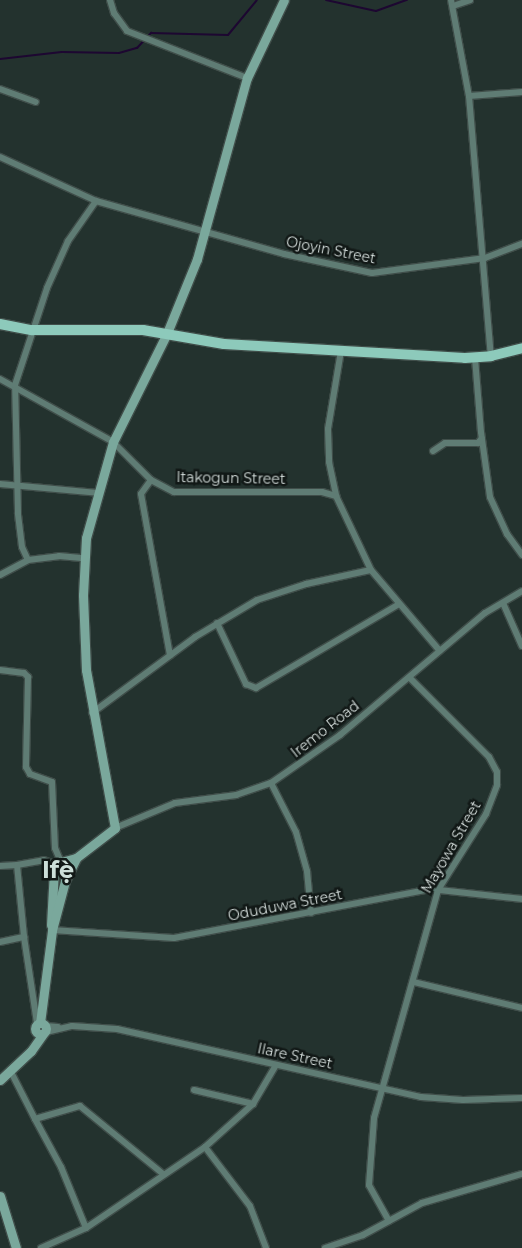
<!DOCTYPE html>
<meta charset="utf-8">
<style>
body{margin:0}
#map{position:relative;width:522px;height:1248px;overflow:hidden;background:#23322e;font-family:Montserrat,sans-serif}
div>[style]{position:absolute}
.stream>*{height:2px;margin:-1px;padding:0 1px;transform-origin:1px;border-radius:1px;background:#1d0731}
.roads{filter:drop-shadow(1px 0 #404e4a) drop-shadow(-1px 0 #404e4a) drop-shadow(0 1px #404e4a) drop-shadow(0 -1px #404e4a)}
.street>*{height:6px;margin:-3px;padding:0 3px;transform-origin:3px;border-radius:3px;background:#5f7c74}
.secondary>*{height:9px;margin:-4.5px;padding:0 4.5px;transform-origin:4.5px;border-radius:4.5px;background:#7aa89c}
.secondary>.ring{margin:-4.5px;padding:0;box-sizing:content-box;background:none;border:9px solid #7aa89c;border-radius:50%}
.primary>*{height:10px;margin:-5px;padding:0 5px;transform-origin:5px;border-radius:5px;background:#8dcabb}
span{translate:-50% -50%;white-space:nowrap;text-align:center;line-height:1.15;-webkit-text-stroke:5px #111816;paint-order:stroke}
.street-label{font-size:14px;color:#d6dfdd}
.town-label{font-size:24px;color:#ccdfd9;font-weight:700}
</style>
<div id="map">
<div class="stream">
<div style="left:326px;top:0;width:51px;rotate:12.4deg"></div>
<div style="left:376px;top:11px;width:33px;rotate:-20deg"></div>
<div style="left:0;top:59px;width:62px;rotate:-6.4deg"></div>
<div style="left:62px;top:52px;width:57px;rotate:1deg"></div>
<div style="left:119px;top:53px;width:19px;rotate:-16deg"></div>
<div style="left:137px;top:48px;width:21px;rotate:-47deg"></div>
<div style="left:151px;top:33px;width:77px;rotate:1.5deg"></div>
<div style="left:228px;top:35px;width:45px;rotate:-50.4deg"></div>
</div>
<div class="roads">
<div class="street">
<div style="left:110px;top:0;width:14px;rotate:73deg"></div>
<div style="left:114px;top:13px;width:22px;rotate:54deg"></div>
<div style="left:127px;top:31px;width:129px;rotate:21.4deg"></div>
<div style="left:451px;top:0;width:98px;rotate:79.4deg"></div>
<div style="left:469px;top:96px;width:261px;rotate:85.2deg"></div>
<div style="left:453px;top:6px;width:18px;rotate:-19deg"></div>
<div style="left:0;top:89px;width:38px;rotate:20deg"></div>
<div style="left:469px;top:96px;width:53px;rotate:-4.3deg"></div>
<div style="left:0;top:157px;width:106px;rotate:24.6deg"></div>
<div style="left:96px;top:201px;width:195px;rotate:15.7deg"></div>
<div style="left:284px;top:254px;width:90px;rotate:12.2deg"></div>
<div style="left:372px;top:273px;width:114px;rotate:-7.6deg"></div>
<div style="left:485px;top:258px;width:40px;rotate:-21deg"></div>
<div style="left:341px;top:351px;width:79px;rotate:99.5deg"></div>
<div style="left:328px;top:429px;width:33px;rotate:88deg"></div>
<div style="left:329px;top:462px;width:35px;rotate:78deg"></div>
<div style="left:336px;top:496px;width:82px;rotate:64.7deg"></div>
<div style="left:371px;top:570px;width:106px;rotate:49.6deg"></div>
<div style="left:475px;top:358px;width:74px;rotate:85.4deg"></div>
<div style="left:481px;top:432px;width:66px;rotate:82.1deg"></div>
<div style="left:490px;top:497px;width:41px;rotate:65.3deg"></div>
<div style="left:507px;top:534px;width:26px;rotate:54deg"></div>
<div style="left:0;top:379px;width:129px;rotate:29.1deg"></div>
<div style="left:113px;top:442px;width:54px;rotate:45deg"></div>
<div style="left:151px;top:480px;width:26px;rotate:28deg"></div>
<div style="left:174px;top:492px;width:148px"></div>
<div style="left:322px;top:492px;width:15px;rotate:16deg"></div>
<div style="left:433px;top:451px;width:14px;rotate:-34deg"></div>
<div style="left:445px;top:443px;width:33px"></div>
<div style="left:478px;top:443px;width:6px;rotate:-51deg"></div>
<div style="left:151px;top:480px;width:17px;rotate:126deg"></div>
<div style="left:141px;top:494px;width:164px;rotate:79.8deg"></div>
<div style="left:0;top:484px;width:98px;rotate:5.2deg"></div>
<div style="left:28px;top:560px;width:14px;rotate:-115deg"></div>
<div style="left:22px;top:547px;width:34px;rotate:-97deg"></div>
<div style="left:18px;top:513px;width:128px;rotate:-91.3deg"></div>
<div style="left:15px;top:385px;width:102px;rotate:-71.7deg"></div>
<div style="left:47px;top:288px;width:51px;rotate:-65.9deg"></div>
<div style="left:68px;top:241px;width:49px;rotate:-55deg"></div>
<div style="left:0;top:575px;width:32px;rotate:-28deg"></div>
<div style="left:28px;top:560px;width:31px;rotate:-7deg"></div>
<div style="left:59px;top:556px;width:25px;rotate:5deg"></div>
<div style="left:503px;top:603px;width:47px;rotate:66.2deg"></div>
<div style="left:217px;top:623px;width:68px;rotate:64.6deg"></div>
<div style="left:246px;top:684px;width:11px;rotate:22deg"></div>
<div style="left:256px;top:688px;width:166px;rotate:-30.4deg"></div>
<div style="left:0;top:670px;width:24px;rotate:7deg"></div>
<div style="left:24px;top:673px;width:6px;rotate:45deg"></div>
<div style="left:28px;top:677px;width:90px;rotate:91.3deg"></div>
<div style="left:26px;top:767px;width:8px;rotate:60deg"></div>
<div style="left:30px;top:774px;width:23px;rotate:20deg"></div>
<div style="left:52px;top:782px;width:66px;rotate:87.4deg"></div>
<div style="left:55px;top:848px;width:15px;rotate:67deg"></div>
<div style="left:92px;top:713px;width:128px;rotate:-36.4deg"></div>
<div style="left:195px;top:637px;width:72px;rotate:-30.8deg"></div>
<div style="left:257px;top:600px;width:52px;rotate:-18.1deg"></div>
<div style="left:306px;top:584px;width:66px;rotate:-12.2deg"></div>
<div style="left:271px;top:783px;width:55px;rotate:63deg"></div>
<div style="left:296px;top:832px;width:41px;rotate:74.2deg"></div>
<div style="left:307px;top:871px;width:42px;rotate:84.6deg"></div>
<div style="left:115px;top:828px;width:65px;rotate:-22.6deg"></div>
<div style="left:175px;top:803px;width:62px;rotate:-7.5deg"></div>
<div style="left:236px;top:795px;width:37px;rotate:-19deg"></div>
<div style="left:271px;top:783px;width:84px;rotate:-34.8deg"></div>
<div style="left:340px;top:735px;width:189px;rotate:-40.1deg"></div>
<div style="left:485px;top:613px;width:43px;rotate:-30.7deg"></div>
<div style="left:17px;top:865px;width:27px;rotate:-10deg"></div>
<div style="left:44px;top:860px;width:14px;rotate:21deg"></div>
<div style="left:0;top:866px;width:17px;rotate:-3deg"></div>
<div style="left:17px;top:865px;width:72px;rotate:84.4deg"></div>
<div style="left:24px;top:937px;width:87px;rotate:81.4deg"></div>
<div style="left:52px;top:930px;width:122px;rotate:3.8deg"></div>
<div style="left:174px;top:938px;width:261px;rotate:-10.8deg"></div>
<div style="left:430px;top:889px;width:93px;rotate:6.2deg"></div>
<div style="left:0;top:942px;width:25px;rotate:-12deg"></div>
<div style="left:414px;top:982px;width:111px;rotate:13.5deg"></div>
<div style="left:46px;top:1026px;width:12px;rotate:5deg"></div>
<div style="left:46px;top:1032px;width:27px;rotate:-13deg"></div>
<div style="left:72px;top:1026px;width:45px;rotate:3.8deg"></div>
<div style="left:117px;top:1029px;width:312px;rotate:12.6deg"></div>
<div style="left:421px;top:1097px;width:42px;rotate:4.1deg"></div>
<div style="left:463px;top:1100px;width:59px;rotate:-1.9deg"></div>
<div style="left:10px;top:1070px;width:55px;rotate:63deg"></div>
<div style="left:35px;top:1119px;width:47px;rotate:-16.1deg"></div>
<div style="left:80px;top:1106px;width:107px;rotate:39.3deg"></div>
<div style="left:194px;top:1090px;width:61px;rotate:13.3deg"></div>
<div style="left:35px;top:1119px;width:55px;rotate:61.6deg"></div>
<div style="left:61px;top:1167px;width:66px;rotate:67.7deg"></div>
<div style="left:205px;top:1147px;width:74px;rotate:52.7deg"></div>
<div style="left:250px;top:1206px;width:45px;rotate:69.1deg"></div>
<div style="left:389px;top:1221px;width:41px;rotate:-119.1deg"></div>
<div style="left:369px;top:1185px;width:67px;rotate:-85.7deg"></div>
<div style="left:374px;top:1118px;width:237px;rotate:-74.3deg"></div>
<div style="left:438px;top:890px;width:90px;rotate:-57.7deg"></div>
<div style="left:486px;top:814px;width:31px;rotate:-69deg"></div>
<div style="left:497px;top:785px;width:13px;rotate:-90deg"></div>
<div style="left:497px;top:772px;width:17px;rotate:-118deg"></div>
<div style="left:489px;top:757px;width:112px;rotate:-135deg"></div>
<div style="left:41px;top:1248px;width:49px;rotate:-24deg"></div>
<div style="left:86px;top:1228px;width:144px;rotate:-34.2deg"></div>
<div style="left:205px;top:1147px;width:64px;rotate:-41.9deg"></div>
<div style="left:253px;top:1104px;width:45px;rotate:-59.5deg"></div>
<div style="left:325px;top:1248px;width:40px;rotate:-18.9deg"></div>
<div style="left:363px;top:1235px;width:67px;rotate:-28.5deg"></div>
<div style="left:422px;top:1203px;width:104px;rotate:-16.2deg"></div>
</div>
<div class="secondary">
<div style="left:51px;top:925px;width:55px;rotate:-86.9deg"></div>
<div style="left:54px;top:870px;width:11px;rotate:-49deg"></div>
<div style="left:61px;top:862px;width:16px;rotate:-15deg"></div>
<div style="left:40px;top:1023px;width:94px;rotate:-82.6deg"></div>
<div style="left:52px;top:930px;width:51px;rotate:-75.1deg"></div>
<div style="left:65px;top:881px;width:25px;rotate:-64deg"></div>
<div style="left:76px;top:858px;width:49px;rotate:-37.6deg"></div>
<div style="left:115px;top:828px;width:161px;rotate:-100.4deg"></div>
<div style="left:86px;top:670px;width:75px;rotate:-92.3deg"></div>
<div style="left:83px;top:595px;width:57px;rotate:-87deg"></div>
<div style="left:86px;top:538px;width:100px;rotate:-74.3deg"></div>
<div style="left:113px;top:442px;width:122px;rotate:-63.6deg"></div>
<div style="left:167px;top:333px;width:80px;rotate:-67.9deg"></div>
<div style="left:197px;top:259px;width:188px;rotate:-74.6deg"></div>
<div style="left:247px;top:78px;width:86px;rotate:-64.6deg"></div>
<div class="ring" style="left:35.5px;top:1023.5px;width:2px;height:2px"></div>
<div style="left:0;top:1080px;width:42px;rotate:-43.1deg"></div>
<div style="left:31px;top:1051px;width:21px;rotate:-55deg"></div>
<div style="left:0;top:1196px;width:54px;rotate:72.9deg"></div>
</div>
<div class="primary">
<div style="left:0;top:324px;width:33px;rotate:11deg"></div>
<div style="left:32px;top:330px;width:111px"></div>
<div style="left:143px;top:330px;width:82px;rotate:9.8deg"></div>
<div style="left:224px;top:344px;width:241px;rotate:3.3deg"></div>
<div style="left:465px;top:358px;width:26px;rotate:-4deg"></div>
<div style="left:491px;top:356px;width:32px;rotate:-14deg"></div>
</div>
</div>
<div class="street-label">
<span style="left:331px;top:250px;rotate:11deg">Ojoyin Street</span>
<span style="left:231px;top:478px;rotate:1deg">Itakogun Street</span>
<span style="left:325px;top:729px;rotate:-38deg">Iremo Road</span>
<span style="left:451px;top:847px;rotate:-60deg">Mayowa Street</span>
<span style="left:285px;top:905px;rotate:-11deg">Oduduwa Street</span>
<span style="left:295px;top:1056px;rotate:12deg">Ilare Street</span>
</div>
<div class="town-label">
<span style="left:58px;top:870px">Ifẹ̀</span>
</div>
</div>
